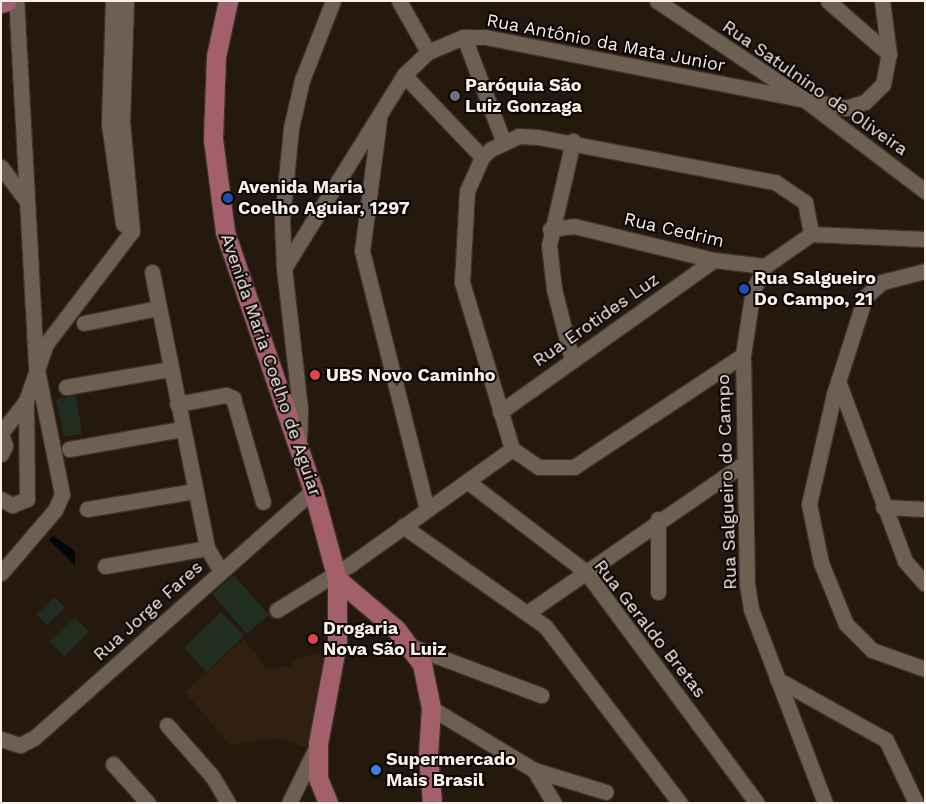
<!DOCTYPE html>
<meta charset="utf-8">
<style>
body{margin:0}
#map{position:relative;width:926px;height:804px;overflow:hidden;background:#25190d;font-family:"Work Sans",sans-serif}
div>[style]{position:absolute}
.built>*{inset:0;background:#312010}
.green>*{inset:0;background:#202e21;transform-origin:0 0}
.water>*{inset:0;background:#000708}
.roads{filter:drop-shadow(1px 0 #3c332f) drop-shadow(-1px 0 #3c332f) drop-shadow(0 1px #3c332f) drop-shadow(0 -1px #3c332f)}
.minor>*{height:15px;margin:-7.5px;padding:0 7.5px;transform-origin:7.5px;border-radius:7.5px;background:#6d5f52}
.major>*{height:19px;margin:-9.5px;padding:0 9.5px;transform-origin:9.5px;border-radius:9.5px;background:#a3606a}
.dots>*{width:14px;height:14px;translate:-50% -50%;box-sizing:border-box;border:2px solid #0a0503;border-radius:50%}
span{translate:-50% -50%;white-space:nowrap;text-align:center;line-height:1.15;-webkit-text-stroke:4px #0a0503;paint-order:stroke}
.street-label{font-size:18px;color:#f9f0e9}
.poi-label{font-size:18px;color:#f9f0e9;font-weight:700}
.left{translate:0 -50%;text-align:left}
.frame{position:absolute;inset:0;border:2px solid #f9f0e9;pointer-events:none}
</style>
<div id="map">
<div class="built">
<div style="clip-path:polygon(244px 639px,265px 668px,292px 666px,293px 659px,325px 653px,307px 748px,279px 738px,230px 745px,185px 692px)"></div>
</div>
<div class="green">
<div style="clip-path:polygon(76px 395px,82px 434px,64px 436px,56px 399px)"></div>
<div style="left:234px;top:575px;width:53px;height:29px;rotate:49deg"></div>
<div style="left:55px;top:597px;width:15px;height:25px;rotate:48deg"></div>
<div style="left:221px;top:612px;width:33px;height:52px;rotate:46deg"></div>
<div style="left:74px;top:617px;width:21px;height:35px;rotate:45deg"></div>
</div>
<div class="water">
<div style="clip-path:polygon(53px 536px,75px 551px,75px 565px,49px 540px)"></div>
</div>
<div class="roads">
<div class="minor">
<div style="left:113px;top:1px;width:123px;rotate:91.9deg"></div>
<div style="left:109px;top:124px;width:101px;rotate:82deg"></div>
<div style="left:399px;top:1px;width:59px;rotate:60.4deg"></div>
<div style="left:657px;top:1px;width:173px;rotate:33.7deg"></div>
<div style="left:801px;top:97px;width:156px;rotate:37.2deg"></div>
<div style="left:828px;top:1px;width:81px;rotate:41deg"></div>
<div style="left:464px;top:37px;width:111px;rotate:69.4deg"></div>
<div style="left:404px;top:75px;width:113px;rotate:46.4deg"></div>
<div style="left:379px;top:120px;width:132px;rotate:97.4deg"></div>
<div style="left:362px;top:251px;width:266px;rotate:75.9deg"></div>
<div style="left:1px;top:167px;width:41px;rotate:52.9deg"></div>
<div style="left:550px;top:229px;width:24px;rotate:-7deg"></div>
<div style="left:574px;top:226px;width:144px;rotate:13.7deg"></div>
<div style="left:714px;top:260px;width:51px;rotate:6.7deg"></div>
<div style="left:284px;top:268px;width:48px;rotate:-92.4deg"></div>
<div style="left:282px;top:220px;width:92px;rotate:-84.4deg"></div>
<div style="left:291px;top:128px;width:49px;rotate:-77.1deg"></div>
<div style="left:302px;top:80px;width:85px;rotate:-68.6deg"></div>
<div style="left:925px;top:271px;width:44px;rotate:165.7deg"></div>
<div style="left:882px;top:282px;width:23px;rotate:139deg"></div>
<div style="left:865px;top:297px;width:102px;rotate:107.7deg"></div>
<div style="left:834px;top:394px;width:113px;rotate:102.8deg"></div>
<div style="left:809px;top:504px;width:60px;rotate:78.5deg"></div>
<div style="left:821px;top:563px;width:66px;rotate:67.7deg"></div>
<div style="left:846px;top:624px;width:37px;rotate:45deg"></div>
<div style="left:872px;top:650px;width:56px;rotate:19.7deg"></div>
<div style="left:152px;top:272px;width:281px;rotate:78.7deg"></div>
<div style="left:207px;top:548px;width:27px;rotate:59deg"></div>
<div style="left:84px;top:323px;width:76px;rotate:-11.5deg"></div>
<div style="left:572px;top:360px;width:73px;rotate:-104.2deg"></div>
<div style="left:554px;top:289px;width:44px;rotate:-96.5deg"></div>
<div style="left:549px;top:245px;width:107px;rotate:-77deg"></div>
<div style="left:838px;top:381px;width:192px;rotate:69.6deg"></div>
<div style="left:905px;top:561px;width:30px;rotate:49deg"></div>
<div style="left:66px;top:387px;width:106px;rotate:-9.8deg"></div>
<div style="left:177px;top:404px;width:50px;rotate:-10.4deg"></div>
<div style="left:226px;top:395px;width:8px;rotate:23deg"></div>
<div style="left:233px;top:398px;width:108px;rotate:73.9deg"></div>
<div style="left:500px;top:412px;width:262px;rotate:-35.4deg"></div>
<div style="left:1px;top:433px;width:41px;rotate:-52deg"></div>
<div style="left:26px;top:401px;width:60px;rotate:-70.7deg"></div>
<div style="left:46px;top:344px;width:142px;rotate:-52.7deg"></div>
<div style="left:132px;top:231px;width:109px;rotate:-95.2deg"></div>
<div style="left:122px;top:122px;width:121px;rotate:-88.1deg"></div>
<div style="left:299px;top:440px;width:32px;rotate:-88deg"></div>
<div style="left:300px;top:408px;width:141px;rotate:-96.5deg"></div>
<div style="left:284px;top:268px;width:227px;rotate:-58.1deg"></div>
<div style="left:404px;top:75px;width:33px;rotate:-44deg"></div>
<div style="left:428px;top:52px;width:39px;rotate:-23deg"></div>
<div style="left:464px;top:37px;width:21px"></div>
<div style="left:485px;top:37px;width:368px;rotate:11.1deg"></div>
<div style="left:846px;top:108px;width:20px;rotate:-18deg"></div>
<div style="left:865px;top:102px;width:25px;rotate:-45deg"></div>
<div style="left:883px;top:84px;width:31px;rotate:-79deg"></div>
<div style="left:889px;top:54px;width:53px;rotate:-97.5deg"></div>
<div style="left:69px;top:449px;width:114px;rotate:-10.1deg"></div>
<div style="left:512px;top:449px;width:174px;rotate:-106.7deg"></div>
<div style="left:462px;top:282px;width:91px;rotate:-86.9deg"></div>
<div style="left:467px;top:191px;width:37px;rotate:-66deg"></div>
<div style="left:482px;top:157px;width:12px;rotate:-42deg"></div>
<div style="left:491px;top:149px;width:31px;rotate:-25deg"></div>
<div style="left:519px;top:136px;width:19px;rotate:3deg"></div>
<div style="left:538px;top:137px;width:241px;rotate:10.8deg"></div>
<div style="left:775px;top:182px;width:36px;rotate:34deg"></div>
<div style="left:805px;top:202px;width:33px;rotate:79deg"></div>
<div style="left:512px;top:449px;width:32px;rotate:34deg"></div>
<div style="left:539px;top:467px;width:35px"></div>
<div style="left:574px;top:467px;width:203px;rotate:-33.5deg"></div>
<div style="left:1px;top:454px;width:9px;rotate:-63deg"></div>
<div style="left:5px;top:446px;width:14px;rotate:-107deg"></div>
<div style="left:467px;top:481px;width:150px;rotate:37.4deg"></div>
<div style="left:586px;top:572px;width:287px;rotate:53.5deg"></div>
<div style="left:1px;top:499px;width:13px;rotate:29deg"></div>
<div style="left:12px;top:505px;width:16px;rotate:-22deg"></div>
<div style="left:27px;top:499px;width:97px;rotate:-90.6deg"></div>
<div style="left:883px;top:507px;width:42px;rotate:2.7deg"></div>
<div style="left:87px;top:509px;width:109px;rotate:-9.5deg"></div>
<div style="left:658px;top:519px;width:73px;rotate:90deg"></div>
<div style="left:403px;top:526px;width:174px;rotate:35.2deg"></div>
<div style="left:545px;top:626px;width:223px;rotate:52.7deg"></div>
<div style="left:105px;top:566px;width:104px;rotate:-10deg"></div>
<div style="left:1px;top:573px;width:83px;rotate:-49.4deg"></div>
<div style="left:55px;top:510px;width:17px;rotate:-66deg"></div>
<div style="left:62px;top:494px;width:132px;rotate:-101.4deg"></div>
<div style="left:36px;top:365px;width:365px;rotate:-93.1deg"></div>
<div style="left:277px;top:610px;width:87px;rotate:-31.9deg"></div>
<div style="left:351px;top:564px;width:198px;rotate:-35.5deg"></div>
<div style="left:527px;top:613px;width:262px;rotate:-34.6deg"></div>
<div style="left:413px;top:647px;width:137px;rotate:20.6deg"></div>
<div style="left:777px;top:679px;width:125px;rotate:29.2deg"></div>
<div style="left:886px;top:740px;width:70px;rotate:64.5deg"></div>
<div style="left:431px;top:708px;width:120px;rotate:31deg"></div>
<div style="left:534px;top:770px;width:75px;rotate:17deg"></div>
<div style="left:167px;top:725px;width:68px;rotate:48.6deg"></div>
<div style="left:212px;top:776px;width:31px;rotate:59deg"></div>
<div style="left:1px;top:739px;width:20px;rotate:18deg"></div>
<div style="left:20px;top:745px;width:16px;rotate:-27deg"></div>
<div style="left:34px;top:738px;width:373px;rotate:-41.6deg"></div>
<div style="left:113px;top:764px;width:52px;rotate:48.1deg"></div>
<div style="left:534px;top:770px;width:39px;rotate:59deg"></div>
<div style="left:289px;top:803px;width:66px;rotate:-63.8deg"></div>
<div style="left:825px;top:803px;width:208px;rotate:-110.9deg"></div>
<div style="left:751px;top:609px;width:24px;rotate:-99deg"></div>
<div style="left:747px;top:585px;width:230px;rotate:-91deg"></div>
<div style="left:743px;top:355px;width:66px;rotate:-81.3deg"></div>
<div style="left:753px;top:290px;width:27px;rotate:-63deg"></div>
<div style="left:765px;top:266px;width:56px;rotate:-34.8deg"></div>
<div style="left:811px;top:234px;width:114px;rotate:2.5deg"></div>
</div>
<div class="major">
<div style="left:228px;top:1px;width:56px;rotate:102.3deg"></div>
<div style="left:216px;top:56px;width:83px;rotate:92.1deg"></div>
<div style="left:213px;top:139px;width:94px;rotate:82.6deg"></div>
<div style="left:225px;top:232px;width:273px;rotate:71.2deg"></div>
<div style="left:313px;top:490px;width:92px;rotate:74.9deg"></div>
<div style="left:337px;top:579px;width:63px;rotate:90deg"></div>
<div style="left:337px;top:642px;width:104px;rotate:100.6deg"></div>
<div style="left:318px;top:744px;width:34px;rotate:90deg"></div>
<div style="left:318px;top:778px;width:27px;rotate:68deg"></div>
<div style="left:1px;top:3px;width:6px;rotate:-18deg"></div>
<div style="left:337px;top:579px;width:77px;rotate:40.3deg"></div>
<div style="left:396px;top:629px;width:44px;rotate:53.4deg"></div>
<div style="left:422px;top:664px;width:45px;rotate:78.4deg"></div>
<div style="left:431px;top:708px;width:47px;rotate:93.7deg"></div>
<div style="left:428px;top:755px;width:48px;rotate:85.2deg"></div>
</div>
</div>
<div class="dots">
<div style="left:455px;top:96px;background:#6b7280"></div>
<div style="left:228px;top:198px;background:#1a4fb4"></div>
<div style="left:744px;top:289px;background:#1a4fb4"></div>
<div style="left:315px;top:375px;background:#e0444e"></div>
<div style="left:313px;top:639px;background:#e0444e"></div>
<div style="left:376px;top:770px;background:#3f7fe0"></div>
</div>
<div class="street-label">
<span style="left:606px;top:43px;rotate:11deg">Rua Antônio da Mata Junior</span>
<span style="left:815px;top:88px;rotate:35deg">Rua Satulnino de Oliveira</span>
<span style="left:674px;top:230px;rotate:13deg">Rua Cedrim</span>
<span style="left:596px;top:320px;rotate:-35deg">Rua Erotides Luz</span>
<span style="left:271px;top:365px;rotate:71deg">Avenida Maria Coelho de Aguiar</span>
<span style="left:727px;top:482px;rotate:-92deg">Rua Salgueiro do Campo</span>
<span style="left:148px;top:611px;rotate:-42deg">Rua Jorge Fares</span>
<span style="left:650px;top:629px;rotate:52deg">Rua Geraldo Bretas</span>
</div>
<div class="poi-label">
<span class="left" style="left:465px;top:96px">Paróquia São<br>Luiz Gonzaga</span>
<span class="left" style="left:238px;top:198px">Avenida Maria<br>Coelho Aguiar, 1297</span>
<span class="left" style="left:754px;top:289px">Rua Salgueiro<br>Do Campo, 21</span>
<span class="left" style="left:326px;top:375px">UBS Novo Caminho</span>
<span class="left" style="left:323px;top:639px">Drogaria<br>Nova São Luiz</span>
<span class="left" style="left:386px;top:770px">Supermercado<br>Mais Brasil</span>
</div>
<div class="frame"></div>
</div>
